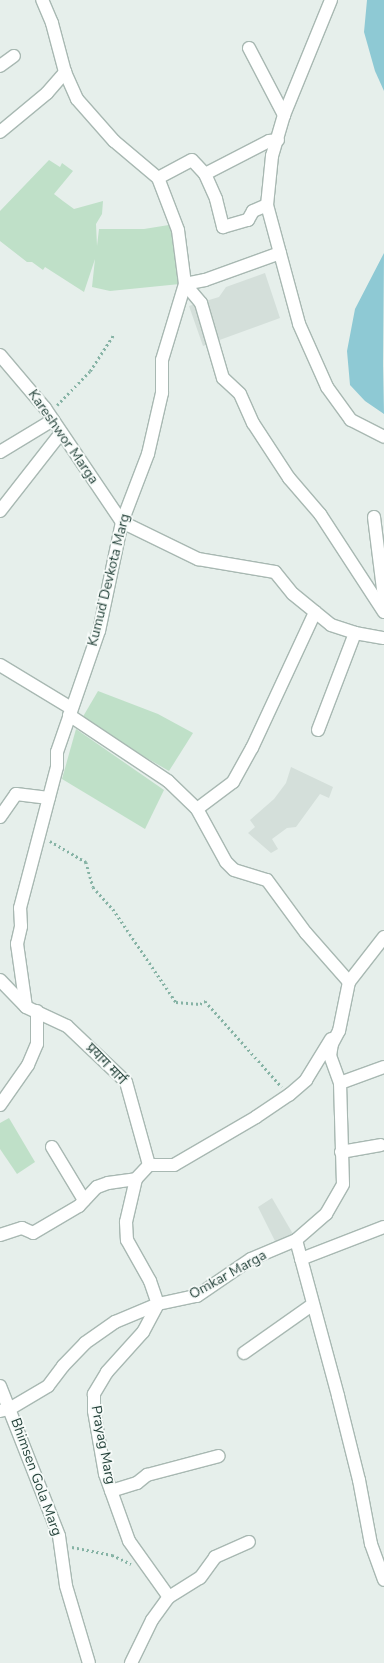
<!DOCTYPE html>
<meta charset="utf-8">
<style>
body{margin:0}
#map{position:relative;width:384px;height:1663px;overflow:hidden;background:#e6efeb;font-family:"Nunito Sans","Noto Sans Devanagari",sans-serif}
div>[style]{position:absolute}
.built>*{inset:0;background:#d4dfda}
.green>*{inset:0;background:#bfe0c8}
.water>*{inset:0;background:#8ec9d4}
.path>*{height:2.5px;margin-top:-1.25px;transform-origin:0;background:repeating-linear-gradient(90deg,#86b3a5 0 2px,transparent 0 5px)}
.roads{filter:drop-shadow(1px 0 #a8b8b2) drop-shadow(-1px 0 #a8b8b2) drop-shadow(0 1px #a8b8b2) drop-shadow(0 -1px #a8b8b2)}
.minor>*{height:12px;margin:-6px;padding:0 6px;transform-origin:6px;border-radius:6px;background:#fff}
span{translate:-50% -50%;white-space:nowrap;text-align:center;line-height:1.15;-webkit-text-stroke:3.5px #f7fbf9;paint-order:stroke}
.street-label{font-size:14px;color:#24423a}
</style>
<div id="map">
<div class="built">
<div style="clip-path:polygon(265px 273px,280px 318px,203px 346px,189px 306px,219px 297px,226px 287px)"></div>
<div style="clip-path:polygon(291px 767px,333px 787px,329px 798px,320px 794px,296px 827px,287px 828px,272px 839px,278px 849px,271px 853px,248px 833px,255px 827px,250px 820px,274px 799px,286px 783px)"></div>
<div style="clip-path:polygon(272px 1198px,293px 1234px,276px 1243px,258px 1207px)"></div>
</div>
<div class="green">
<div style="clip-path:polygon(49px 160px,60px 167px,62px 163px,73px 171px,54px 194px,63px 201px,74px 209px,103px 201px,102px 214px,96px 224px,97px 246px,99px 229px,144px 229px,175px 224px,180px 284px,110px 291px,92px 287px,95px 259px,84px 292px,45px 267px,43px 270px,32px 262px,27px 262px,0 241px,0 211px)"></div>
<div style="clip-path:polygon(98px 691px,158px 714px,193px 733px,169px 771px,81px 720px)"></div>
<div style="clip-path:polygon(76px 729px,164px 790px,145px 829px,62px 779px)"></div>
<div style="clip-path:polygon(9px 1118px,35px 1162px,17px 1174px,0 1149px,0 1123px)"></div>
</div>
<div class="water">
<div style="clip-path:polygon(367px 0,384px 0,384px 91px,375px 71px,364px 32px)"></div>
<div style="clip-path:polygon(384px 253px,383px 365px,384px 414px,365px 401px,350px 385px,347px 351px,355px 309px)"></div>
</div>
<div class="path">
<div style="left:57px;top:405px;width:47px;rotate:-45.9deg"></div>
<div style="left:90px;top:371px;width:44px;rotate:-57deg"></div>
<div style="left:50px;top:841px;width:42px;rotate:30.3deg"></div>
<div style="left:86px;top:862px;width:26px;rotate:74deg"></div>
<div style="left:93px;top:887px;width:30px;rotate:48deg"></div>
<div style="left:113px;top:909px;width:112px;rotate:55.9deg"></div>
<div style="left:176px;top:1002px;width:24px;rotate:5deg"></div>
<div style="left:200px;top:1004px;width:6px;rotate:-31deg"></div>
<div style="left:205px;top:1001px;width:115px;rotate:48.2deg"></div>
<div style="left:72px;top:1547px;width:41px;rotate:11.3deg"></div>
<div style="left:112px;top:1555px;width:21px;rotate:25deg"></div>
</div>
<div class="roads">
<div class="minor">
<div style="left:331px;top:0;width:124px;rotate:112.2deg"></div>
<div style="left:284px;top:115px;width:43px;rotate:106.3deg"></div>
<div style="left:272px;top:156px;width:49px;rotate:95.8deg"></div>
<div style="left:267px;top:205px;width:123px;rotate:74.9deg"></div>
<div style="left:299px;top:324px;width:69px;rotate:66deg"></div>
<div style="left:327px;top:387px;width:41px;rotate:54deg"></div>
<div style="left:351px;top:420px;width:37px;rotate:27deg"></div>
<div style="left:249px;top:48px;width:76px;rotate:62.4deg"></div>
<div style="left:0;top:66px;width:17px;rotate:-36deg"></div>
<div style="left:0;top:132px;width:61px;rotate:-39.7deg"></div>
<div style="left:47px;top:93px;width:28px;rotate:-49deg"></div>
<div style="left:205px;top:174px;width:27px;rotate:66deg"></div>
<div style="left:216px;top:199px;width:29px;rotate:76deg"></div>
<div style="left:223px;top:227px;width:26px;rotate:-16deg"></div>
<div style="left:248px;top:220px;width:10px;rotate:-61deg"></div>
<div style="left:253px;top:211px;width:15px;rotate:-23deg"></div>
<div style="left:158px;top:178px;width:38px;rotate:-28deg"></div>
<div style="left:192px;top:160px;width:19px;rotate:47deg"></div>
<div style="left:205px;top:174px;width:72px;rotate:-27.3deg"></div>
<div style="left:269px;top:141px;width:9px;rotate:-6deg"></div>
<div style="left:280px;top:253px;width:80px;rotate:160.2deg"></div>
<div style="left:205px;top:280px;width:20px;rotate:169deg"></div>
<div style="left:185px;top:284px;width:25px;rotate:50deg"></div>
<div style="left:201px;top:303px;width:78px;rotate:73.7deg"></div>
<div style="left:223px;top:378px;width:23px;rotate:43deg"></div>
<div style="left:240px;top:394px;width:32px;rotate:66deg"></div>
<div style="left:253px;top:423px;width:66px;rotate:56.8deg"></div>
<div style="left:289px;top:478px;width:48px;rotate:49.3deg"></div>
<div style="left:320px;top:514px;width:117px;rotate:56.9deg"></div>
<div style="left:0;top:355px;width:70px;rotate:49.7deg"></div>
<div style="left:45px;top:408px;width:138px;rotate:56deg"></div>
<div style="left:0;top:452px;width:62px;rotate:-31.1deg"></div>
<div style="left:0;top:511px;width:99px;rotate:-52deg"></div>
<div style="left:374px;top:517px;width:81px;rotate:82.9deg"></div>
<div style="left:122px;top:522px;width:85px;rotate:26deg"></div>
<div style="left:198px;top:559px;width:78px;rotate:9.6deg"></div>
<div style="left:275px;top:572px;width:28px;rotate:51deg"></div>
<div style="left:293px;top:594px;width:49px;rotate:39.2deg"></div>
<div style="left:331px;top:625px;width:25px;rotate:18deg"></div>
<div style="left:355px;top:633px;width:29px;rotate:10deg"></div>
<div style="left:0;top:665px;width:83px;rotate:31.2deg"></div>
<div style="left:69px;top:715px;width:119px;rotate:33.7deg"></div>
<div style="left:168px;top:781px;width:40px;rotate:44deg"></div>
<div style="left:197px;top:809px;width:60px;rotate:61.3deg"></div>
<div style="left:226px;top:862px;width:11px;rotate:45deg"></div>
<div style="left:234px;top:870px;width:34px;rotate:17deg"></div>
<div style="left:267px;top:880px;width:66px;rotate:53.7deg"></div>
<div style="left:306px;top:933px;width:65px;rotate:48.7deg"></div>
<div style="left:318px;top:730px;width:104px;rotate:-69.1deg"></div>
<div style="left:197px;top:809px;width:45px;rotate:-36.9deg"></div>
<div style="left:233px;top:782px;width:39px;rotate:-61deg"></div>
<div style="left:252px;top:748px;width:150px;rotate:-65.1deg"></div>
<div style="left:0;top:817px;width:28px;rotate:-55deg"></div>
<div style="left:16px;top:794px;width:33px;rotate:7deg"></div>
<div style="left:0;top:980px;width:37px;rotate:46deg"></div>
<div style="left:26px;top:1007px;width:45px;rotate:24.9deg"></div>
<div style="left:67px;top:1026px;width:81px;rotate:43.5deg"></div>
<div style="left:126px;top:1082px;width:86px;rotate:74.5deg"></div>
<div style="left:26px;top:1007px;width:64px;rotate:-98.1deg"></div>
<div style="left:17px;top:944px;width:18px;rotate:-77deg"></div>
<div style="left:21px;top:926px;width:18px;rotate:-93deg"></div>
<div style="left:20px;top:908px;width:146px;rotate:-75.3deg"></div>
<div style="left:57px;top:767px;width:15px;rotate:-90deg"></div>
<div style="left:57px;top:752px;width:128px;rotate:-70.9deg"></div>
<div style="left:99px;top:631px;width:111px;rotate:-78.1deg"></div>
<div style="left:122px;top:522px;width:73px;rotate:-69.1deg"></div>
<div style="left:148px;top:454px;width:63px;rotate:-77.1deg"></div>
<div style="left:162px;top:393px;width:33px;rotate:-90deg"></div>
<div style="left:162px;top:360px;width:79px;rotate:-73.2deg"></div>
<div style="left:185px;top:284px;width:54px;rotate:-97.4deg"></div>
<div style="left:178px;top:230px;width:56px;rotate:-111deg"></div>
<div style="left:158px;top:178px;width:57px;rotate:-139.9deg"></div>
<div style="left:114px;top:141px;width:56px;rotate:-131.4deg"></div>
<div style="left:77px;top:99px;width:30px;rotate:-114deg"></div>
<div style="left:65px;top:72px;width:51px;rotate:-104.9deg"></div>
<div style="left:52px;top:23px;width:25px;rotate:-113deg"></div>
<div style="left:340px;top:1083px;width:47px;rotate:-20deg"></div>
<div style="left:0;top:1105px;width:49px;rotate:-55deg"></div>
<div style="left:28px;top:1065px;width:23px;rotate:-67deg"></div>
<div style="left:37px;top:1044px;width:33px;rotate:-90deg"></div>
<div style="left:52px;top:1147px;width:62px;rotate:58.9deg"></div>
<div style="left:341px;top:1152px;width:40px;rotate:-10deg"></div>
<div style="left:149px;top:1165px;width:19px;rotate:133deg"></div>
<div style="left:136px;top:1179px;width:44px;rotate:103.1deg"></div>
<div style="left:126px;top:1222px;width:18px;rotate:87deg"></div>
<div style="left:127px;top:1240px;width:47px;rotate:60.7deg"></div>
<div style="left:150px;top:1281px;width:24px;rotate:71deg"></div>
<div style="left:158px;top:1304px;width:32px;rotate:118deg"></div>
<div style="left:143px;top:1332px;width:54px;rotate:132deg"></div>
<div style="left:107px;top:1372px;width:26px;rotate:121deg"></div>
<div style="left:94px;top:1394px;width:17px;rotate:90deg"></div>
<div style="left:94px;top:1411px;width:64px;rotate:80.1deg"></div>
<div style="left:105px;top:1474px;width:71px;rotate:70.3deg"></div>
<div style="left:129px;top:1541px;width:69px;rotate:54.5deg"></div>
<div style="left:149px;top:1165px;width:25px"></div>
<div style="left:174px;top:1165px;width:95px;rotate:-30.3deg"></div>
<div style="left:256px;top:1117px;width:40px;rotate:-34deg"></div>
<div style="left:289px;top:1095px;width:23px;rotate:-41deg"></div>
<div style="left:306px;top:1080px;width:48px;rotate:-58.6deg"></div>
<div style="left:0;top:1235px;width:23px;rotate:-18deg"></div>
<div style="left:22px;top:1228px;width:12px;rotate:24deg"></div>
<div style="left:33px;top:1233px;width:53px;rotate:-30.4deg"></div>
<div style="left:79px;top:1206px;width:26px;rotate:-47deg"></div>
<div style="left:97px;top:1187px;width:12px;rotate:-20deg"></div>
<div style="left:108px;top:1183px;width:28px;rotate:-8deg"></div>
<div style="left:296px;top:1240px;width:162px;rotate:74.9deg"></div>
<div style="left:338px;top:1396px;width:87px;rotate:76deg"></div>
<div style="left:359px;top:1480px;width:65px;rotate:79.4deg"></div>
<div style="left:371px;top:1544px;width:38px;rotate:70deg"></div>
<div style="left:301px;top:1259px;width:89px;rotate:-21.1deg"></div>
<div style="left:244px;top:1353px;width:83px;rotate:-35.2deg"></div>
<div style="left:0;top:1386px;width:161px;rotate:68.5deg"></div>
<div style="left:59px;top:1536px;width:50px;rotate:82deg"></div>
<div style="left:66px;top:1586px;width:80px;rotate:73.4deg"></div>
<div style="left:0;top:1411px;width:11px;rotate:-15deg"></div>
<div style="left:11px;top:1408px;width:43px;rotate:-30.7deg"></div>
<div style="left:48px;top:1386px;width:25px;rotate:-53deg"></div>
<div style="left:63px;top:1366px;width:32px;rotate:-46deg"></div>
<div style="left:85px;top:1343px;width:37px;rotate:-35deg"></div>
<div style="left:115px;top:1322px;width:47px;rotate:-22.7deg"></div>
<div style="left:158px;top:1304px;width:40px;rotate:-12deg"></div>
<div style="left:197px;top:1296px;width:65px;rotate:-34.4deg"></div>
<div style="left:251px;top:1259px;width:49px;rotate:-22.9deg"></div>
<div style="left:296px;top:1240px;width:40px;rotate:-41deg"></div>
<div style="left:326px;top:1214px;width:34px;rotate:-60deg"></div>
<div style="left:343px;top:1184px;width:101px;rotate:-91.7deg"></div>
<div style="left:340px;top:1083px;width:29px;rotate:-110deg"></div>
<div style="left:330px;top:1056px;width:12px;rotate:-81deg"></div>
<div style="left:332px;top:1044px;width:15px;rotate:-62deg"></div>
<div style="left:339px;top:1031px;width:50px;rotate:-78.5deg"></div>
<div style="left:349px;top:982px;width:57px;rotate:-52.1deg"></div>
<div style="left:111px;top:1491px;width:27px;rotate:-17deg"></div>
<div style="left:137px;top:1483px;width:13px;rotate:-39deg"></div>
<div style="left:147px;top:1475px;width:74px;rotate:-14.8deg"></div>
<div style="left:131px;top:1663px;width:48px;rotate:-64deg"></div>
<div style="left:152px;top:1620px;width:29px;rotate:-54deg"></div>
<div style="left:169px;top:1597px;width:36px;rotate:-32deg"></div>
<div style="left:200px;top:1578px;width:26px;rotate:-54deg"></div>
<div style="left:215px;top:1557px;width:37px;rotate:-24deg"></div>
</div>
</div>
<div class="street-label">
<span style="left:63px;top:437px;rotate:55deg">Kareshwor Marga</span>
<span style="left:109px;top:580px;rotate:-76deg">Kumud Devkota Marg</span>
<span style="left:106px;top:1064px;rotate:46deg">प्रयाग मार्ग</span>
<span style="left:228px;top:1275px;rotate:-29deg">Omkar Marga</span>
<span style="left:103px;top:1445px;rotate:79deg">Prayag Marg</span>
<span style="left:36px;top:1477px;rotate:70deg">Bhimsen Gola Marg</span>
</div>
</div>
